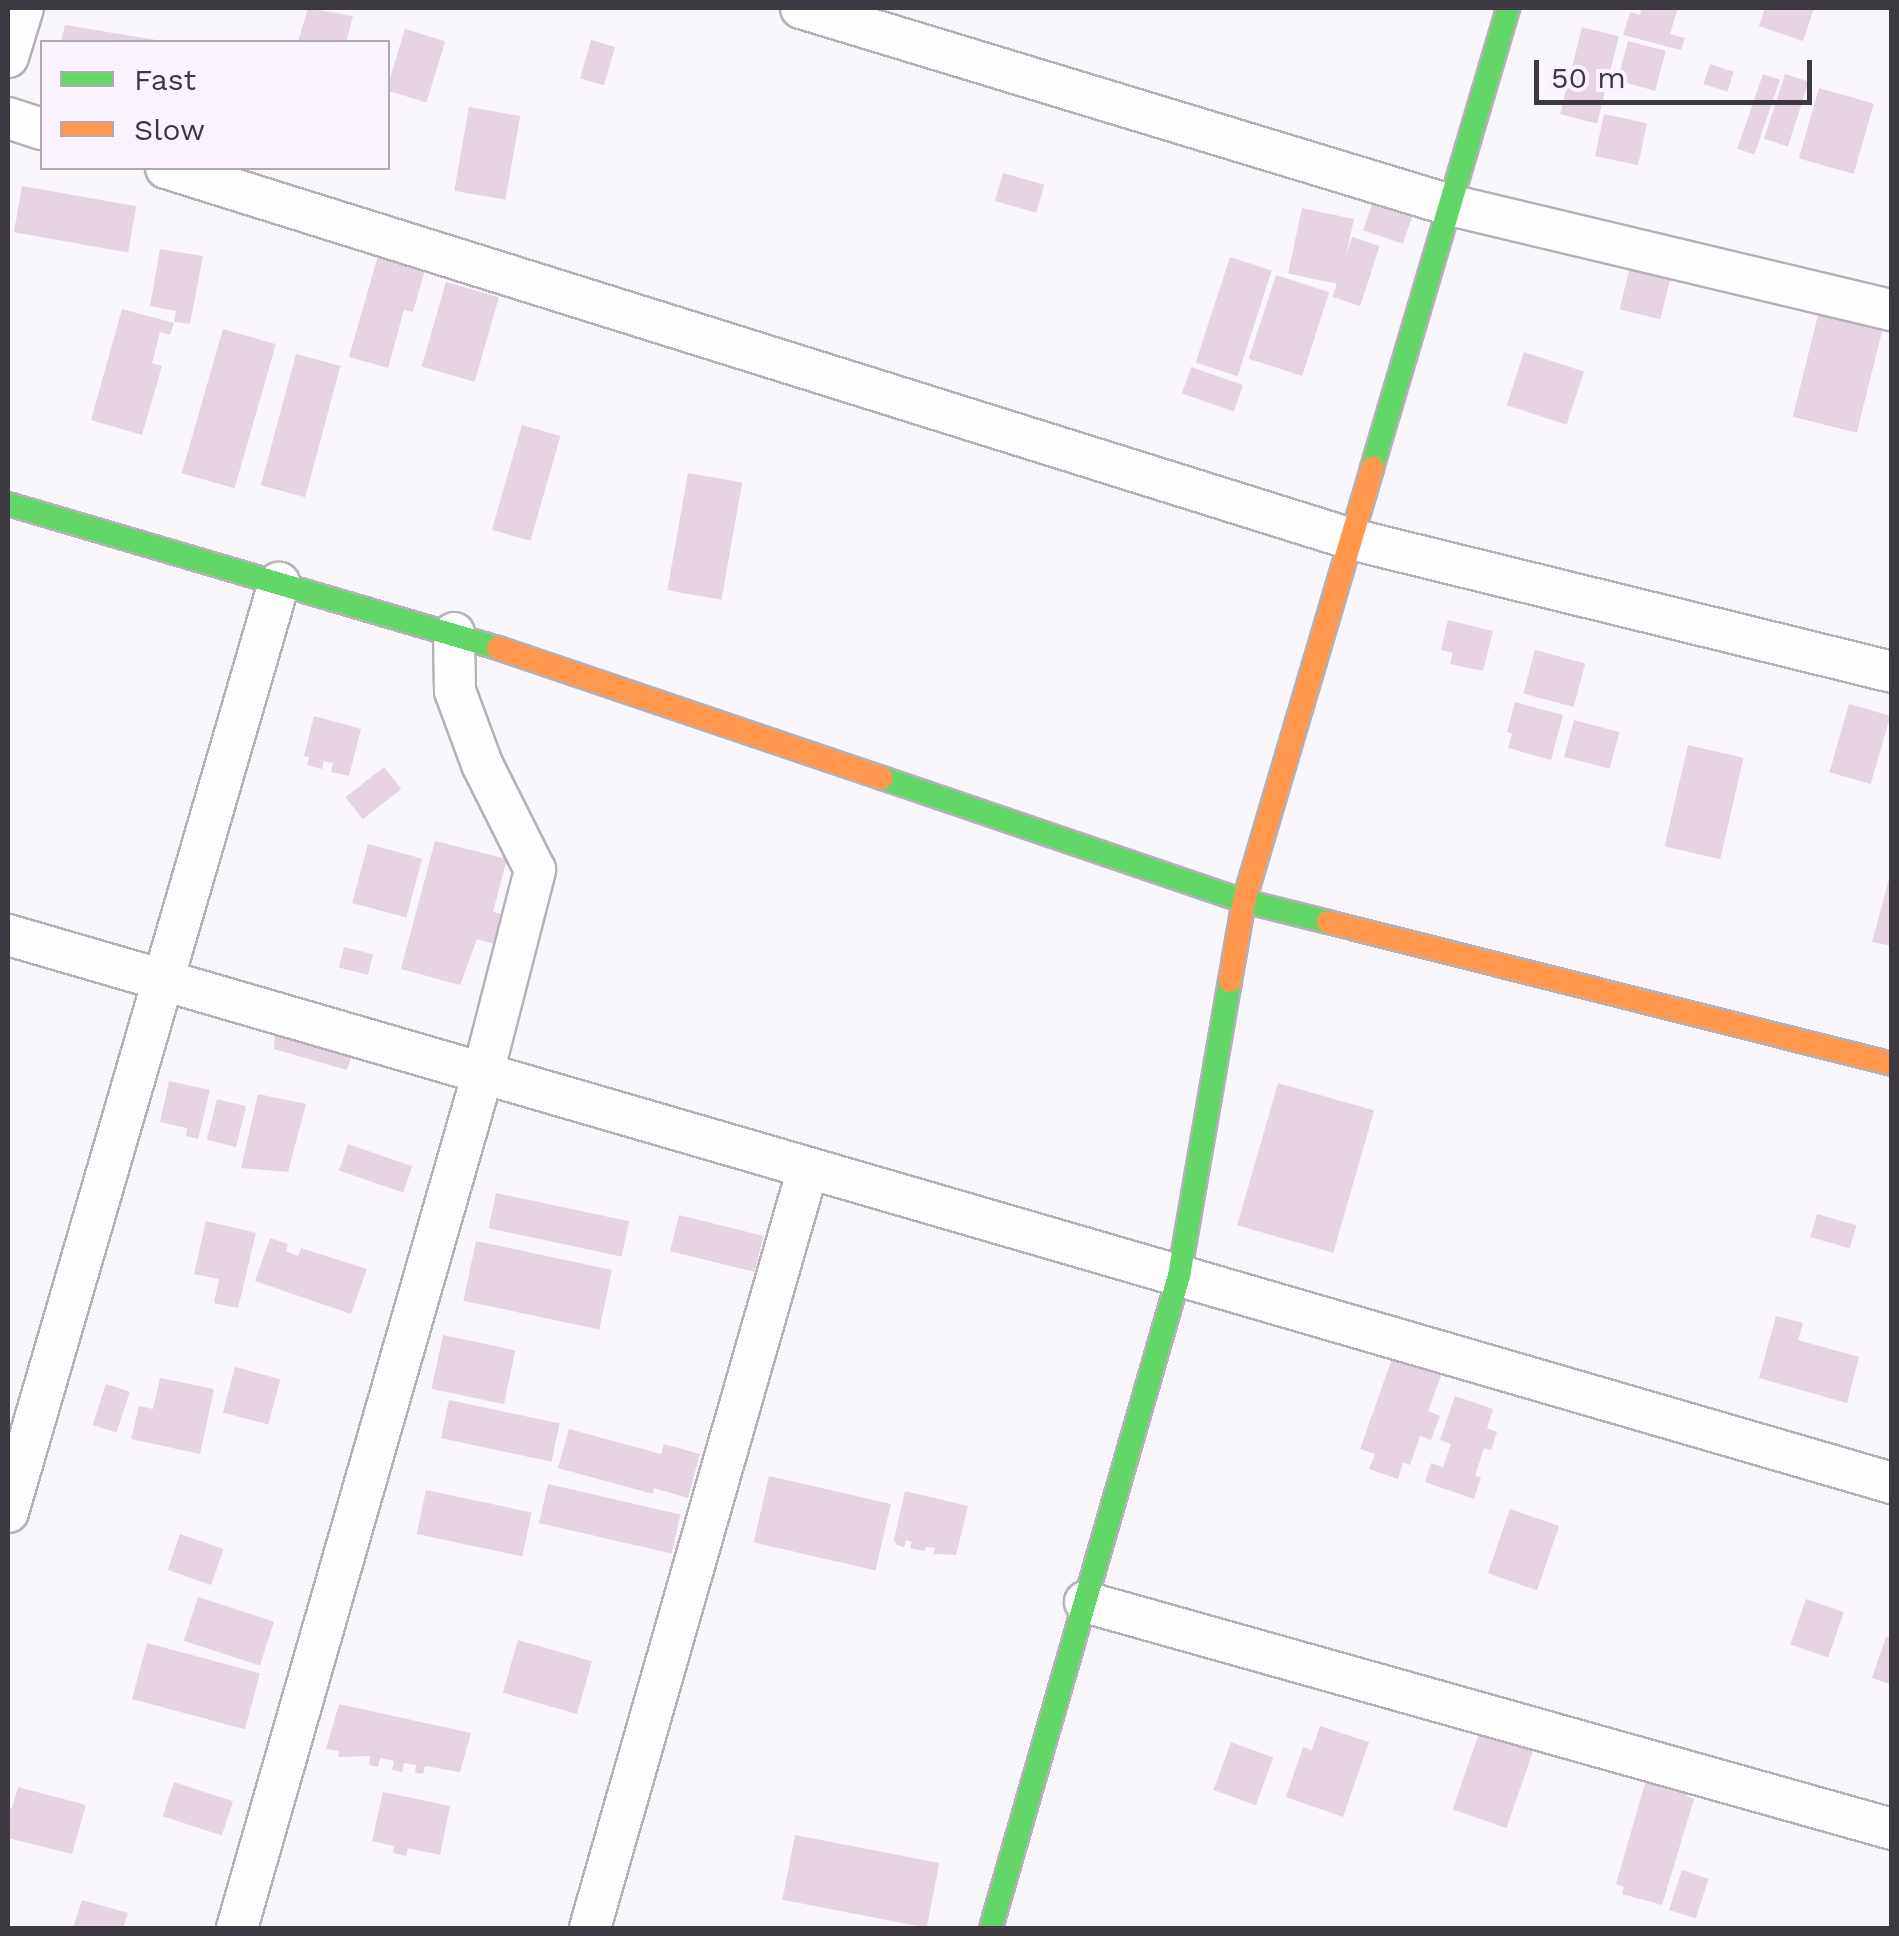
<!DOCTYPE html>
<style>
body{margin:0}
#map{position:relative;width:1899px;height:1936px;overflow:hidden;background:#f9f6fc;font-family:"Work Sans",sans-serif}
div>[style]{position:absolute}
.building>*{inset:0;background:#e6d4e3;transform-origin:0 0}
.roads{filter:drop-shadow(2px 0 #b4b1b7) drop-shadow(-2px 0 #b4b1b7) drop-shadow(0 2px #b4b1b7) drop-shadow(0 -2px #b4b1b7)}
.street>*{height:40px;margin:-20px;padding:0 20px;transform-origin:20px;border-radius:20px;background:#fefeff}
.fast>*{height:22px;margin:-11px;padding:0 11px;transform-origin:11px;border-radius:11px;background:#63d668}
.slow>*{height:22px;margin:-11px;padding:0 11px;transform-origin:11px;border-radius:11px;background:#ff974d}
span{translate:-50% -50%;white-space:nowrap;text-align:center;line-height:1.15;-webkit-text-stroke:9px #faf3ff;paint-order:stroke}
.frame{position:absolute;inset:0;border:10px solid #3d3940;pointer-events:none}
.legend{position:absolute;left:40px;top:40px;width:350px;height:130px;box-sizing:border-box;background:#faf3ff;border:2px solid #aea9b3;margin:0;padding:12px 18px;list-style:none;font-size:30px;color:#3d3940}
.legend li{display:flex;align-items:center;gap:20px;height:50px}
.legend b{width:50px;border:2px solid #aea9b3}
.scale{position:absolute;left:1534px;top:60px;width:278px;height:45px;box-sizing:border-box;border:5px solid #3d3940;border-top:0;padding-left:12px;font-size:30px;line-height:35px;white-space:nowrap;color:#3d3940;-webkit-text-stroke:8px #faf3ff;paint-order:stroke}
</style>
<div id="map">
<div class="building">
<div style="clip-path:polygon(308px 8px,353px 16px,346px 42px,298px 42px)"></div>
<div style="clip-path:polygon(1642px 8px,1678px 8px,1670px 34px,1685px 38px,1681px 50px,1623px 35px,1630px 12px,1640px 15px)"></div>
<div style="clip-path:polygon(1765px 8px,1814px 8px,1803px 41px,1759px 26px)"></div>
<div style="clip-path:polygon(65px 25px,156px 40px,156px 42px,61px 42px)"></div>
<div style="left:1582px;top:27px;width:38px;height:90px;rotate:14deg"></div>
<div style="left:405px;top:29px;width:42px;height:64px;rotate:17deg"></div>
<div style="left:591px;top:40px;width:25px;height:40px;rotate:16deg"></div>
<div style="left:1628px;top:41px;width:39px;height:41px;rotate:15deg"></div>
<div style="left:1710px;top:64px;width:25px;height:21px;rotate:18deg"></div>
<div style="left:1763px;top:74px;width:18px;height:79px;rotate:19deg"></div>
<div style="left:1785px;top:74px;width:25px;height:68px;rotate:18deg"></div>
<div style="left:1819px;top:88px;width:57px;height:73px;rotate:16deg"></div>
<div style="left:469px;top:107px;width:52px;height:85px;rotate:10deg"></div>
<div style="left:1604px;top:114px;width:44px;height:43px;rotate:12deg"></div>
<div style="left:1003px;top:173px;width:43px;height:29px;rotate:16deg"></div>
<div style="left:1380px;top:181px;width:42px;height:52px;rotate:19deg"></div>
<div style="left:22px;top:186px;width:116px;height:47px;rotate:10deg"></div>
<div style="left:1302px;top:208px;width:53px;height:67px;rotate:12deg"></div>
<div style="left:1352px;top:237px;width:29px;height:63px;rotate:18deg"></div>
<div style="clip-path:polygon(381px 245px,428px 259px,413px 312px,404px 310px,388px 368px,349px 357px)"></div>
<div style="clip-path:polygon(160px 249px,203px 256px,190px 324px,174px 322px,176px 311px,150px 306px)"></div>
<div style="left:1633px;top:255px;width:42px;height:56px;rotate:14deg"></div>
<div style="left:1230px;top:257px;width:44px;height:111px;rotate:18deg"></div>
<div style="left:1276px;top:275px;width:56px;height:88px;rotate:18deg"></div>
<div style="left:446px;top:282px;width:55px;height:88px;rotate:16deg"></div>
<div style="clip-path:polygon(122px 309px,174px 323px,170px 335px,160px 332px,152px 363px,162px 366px,142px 435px,91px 420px)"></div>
<div style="left:1819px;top:311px;width:66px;height:109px;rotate:14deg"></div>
<div style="left:223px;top:329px;width:55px;height:150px;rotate:16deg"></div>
<div style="left:1524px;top:352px;width:63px;height:56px;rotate:18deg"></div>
<div style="left:296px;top:354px;width:46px;height:136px;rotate:15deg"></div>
<div style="left:1191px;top:367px;width:55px;height:28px;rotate:19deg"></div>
<div style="left:522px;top:425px;width:40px;height:109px;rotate:16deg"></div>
<div style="left:688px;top:473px;width:55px;height:119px;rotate:10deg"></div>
<div style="clip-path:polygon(1448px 620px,1493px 631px,1483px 671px,1450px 664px,1453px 653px,1441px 650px)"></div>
<div style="left:1535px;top:650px;width:52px;height:45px;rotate:15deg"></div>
<div style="clip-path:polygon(1515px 702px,1563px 715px,1551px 760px,1508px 748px,1512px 734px,1507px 732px)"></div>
<div style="left:1849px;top:704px;width:43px;height:71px;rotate:16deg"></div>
<div style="clip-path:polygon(314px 716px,361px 729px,349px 776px,331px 772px,333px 763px,324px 761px,322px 769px,307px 765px,309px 757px,304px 756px)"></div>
<div style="left:1574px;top:720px;width:47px;height:38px;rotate:15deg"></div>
<div style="left:1688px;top:745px;width:57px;height:104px;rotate:13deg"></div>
<div style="left:384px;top:767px;width:28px;height:49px;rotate:52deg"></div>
<div style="clip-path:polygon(435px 841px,507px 859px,493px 912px,502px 914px,494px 944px,477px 939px,460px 985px,401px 969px)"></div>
<div style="left:368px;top:844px;width:56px;height:61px;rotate:15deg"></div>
<div style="clip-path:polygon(1892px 868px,1892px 946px,1872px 942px)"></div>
<div style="left:344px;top:947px;width:30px;height:21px;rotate:14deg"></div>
<div style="clip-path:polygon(276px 1021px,355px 1046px,347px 1070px,274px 1049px)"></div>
<div style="clip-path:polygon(169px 1081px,210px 1090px,198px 1139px,186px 1136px,187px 1128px,160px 1122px)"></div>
<div style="left:1278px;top:1083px;width:100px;height:148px;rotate:16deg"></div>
<div style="clip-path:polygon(258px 1094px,306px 1104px,288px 1172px,241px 1168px)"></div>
<div style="left:217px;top:1099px;width:30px;height:42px;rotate:14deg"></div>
<div style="left:348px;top:1144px;width:68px;height:28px;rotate:19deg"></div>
<div style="left:496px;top:1193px;width:136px;height:36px;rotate:12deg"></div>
<div style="left:1817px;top:1214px;width:41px;height:24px;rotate:16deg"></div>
<div style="left:679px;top:1215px;width:87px;height:37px;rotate:14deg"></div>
<div style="clip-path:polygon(206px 1221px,256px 1233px,238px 1308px,214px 1303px,219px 1279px,194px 1274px)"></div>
<div style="clip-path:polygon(270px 1238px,288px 1244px,286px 1251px,298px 1256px,301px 1248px,367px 1269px,351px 1314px,255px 1281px)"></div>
<div style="left:476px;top:1241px;width:139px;height:61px;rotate:12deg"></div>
<div style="clip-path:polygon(1776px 1316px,1803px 1323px,1798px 1340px,1859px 1357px,1847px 1403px,1759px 1378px)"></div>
<div style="left:443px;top:1335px;width:74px;height:55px;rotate:12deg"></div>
<div style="clip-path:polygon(1393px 1356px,1442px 1373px,1428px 1411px,1440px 1416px,1431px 1440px,1420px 1436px,1410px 1465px,1403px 1462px,1398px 1479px,1369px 1469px,1375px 1454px,1360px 1449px)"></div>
<div style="left:235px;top:1367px;width:47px;height:47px;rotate:15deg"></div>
<div style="clip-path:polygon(160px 1378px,214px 1389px,200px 1454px,131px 1439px,139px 1406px,153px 1409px)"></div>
<div style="left:106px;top:1384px;width:25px;height:43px;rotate:18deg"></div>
<div style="clip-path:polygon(1455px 1396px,1493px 1409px,1487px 1428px,1497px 1432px,1491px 1450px,1484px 1448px,1475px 1476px,1481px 1477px,1474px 1499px,1425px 1482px,1431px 1463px,1443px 1467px,1451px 1444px,1440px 1440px)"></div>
<div style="left:449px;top:1400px;width:113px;height:39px;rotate:12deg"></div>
<div style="clip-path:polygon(569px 1429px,661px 1454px,664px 1444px,700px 1454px,688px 1498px,654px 1488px,653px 1494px,558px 1468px)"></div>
<div style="left:769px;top:1476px;width:125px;height:68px;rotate:13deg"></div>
<div style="left:548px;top:1484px;width:136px;height:40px;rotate:13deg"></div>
<div style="left:426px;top:1490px;width:108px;height:45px;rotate:12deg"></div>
<div style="clip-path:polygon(905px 1491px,968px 1506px,956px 1555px,933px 1554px,935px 1548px,926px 1547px,924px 1551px,910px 1548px,912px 1542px,906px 1540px,904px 1547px,897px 1545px,894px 1540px)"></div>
<div style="left:1510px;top:1509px;width:52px;height:68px;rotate:19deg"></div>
<div style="left:180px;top:1534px;width:46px;height:38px;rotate:19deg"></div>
<div style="left:198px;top:1597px;width:80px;height:46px;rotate:18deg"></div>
<div style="left:1806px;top:1599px;width:40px;height:48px;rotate:19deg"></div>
<div style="clip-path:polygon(1886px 1637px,1892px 1638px,1892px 1685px,1872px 1678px)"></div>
<div style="left:518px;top:1640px;width:77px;height:55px;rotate:16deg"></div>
<div style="left:147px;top:1643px;width:117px;height:58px;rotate:15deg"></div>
<div style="clip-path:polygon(339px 1704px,471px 1733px,460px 1772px,425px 1766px,423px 1774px,415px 1773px,416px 1765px,404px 1763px,402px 1772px,392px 1770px,394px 1761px,380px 1758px,378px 1767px,369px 1765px,370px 1756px,338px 1757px,339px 1751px,326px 1749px)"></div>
<div style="clip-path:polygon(1320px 1726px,1369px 1742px,1343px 1817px,1286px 1797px,1303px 1747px,1312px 1750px)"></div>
<div style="left:1480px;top:1730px;width:57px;height:84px;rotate:19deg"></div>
<div style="left:1231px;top:1742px;width:45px;height:51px;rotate:20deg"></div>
<div style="clip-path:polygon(1650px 1766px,1692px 1778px,1686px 1796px,1694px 1799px,1662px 1905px,1622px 1894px,1624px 1887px,1616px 1884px)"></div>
<div style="left:174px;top:1782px;width:62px;height:36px;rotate:18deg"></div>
<div style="clip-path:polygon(18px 1787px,86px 1805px,72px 1854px,8px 1838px,8px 1807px,12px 1808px)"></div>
<div style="clip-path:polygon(383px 1792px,450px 1806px,440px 1855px,408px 1848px,406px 1856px,393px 1853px,394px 1846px,372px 1841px)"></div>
<div style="left:795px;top:1835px;width:147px;height:66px;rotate:11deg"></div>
<div style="left:1682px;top:1870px;width:28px;height:42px;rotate:18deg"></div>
<div style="clip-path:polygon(82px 1900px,128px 1913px,123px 1928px,73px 1928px)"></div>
</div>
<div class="roads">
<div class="street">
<div style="left:801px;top:8px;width:678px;rotate:16.89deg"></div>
<div style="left:1450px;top:205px;width:454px;rotate:13.4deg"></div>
<div style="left:8px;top:57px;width:51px;rotate:-73deg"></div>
<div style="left:8px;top:118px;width:36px;rotate:18deg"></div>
<div style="left:166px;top:168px;width:1242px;rotate:17.38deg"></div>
<div style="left:1351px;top:539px;width:557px;rotate:13.81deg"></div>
<div style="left:8px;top:935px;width:1962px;rotate:16.22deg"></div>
<div style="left:8px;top:1512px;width:968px;rotate:-73.74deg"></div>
<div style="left:1085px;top:1602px;width:838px;rotate:15.71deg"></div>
<div style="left:237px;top:1928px;width:890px;rotate:-73.95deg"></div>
<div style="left:483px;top:1073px;width:210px;rotate:-75.6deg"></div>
<div style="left:535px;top:870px;width:119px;rotate:-116.6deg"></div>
<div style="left:482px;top:764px;width:78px;rotate:-110.3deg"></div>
<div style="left:455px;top:691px;width:58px;rotate:-91deg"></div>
<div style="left:590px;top:1928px;width:791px;rotate:-73.99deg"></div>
</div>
<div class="fast">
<div style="left:1372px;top:468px;width:480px;rotate:-73.5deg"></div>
<div style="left:8px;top:504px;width:511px;rotate:16.38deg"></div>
<div style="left:882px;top:778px;width:382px;rotate:18.8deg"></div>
<div style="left:1244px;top:901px;width:87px;rotate:14deg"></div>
<div style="left:991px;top:1928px;width:679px;rotate:-73.92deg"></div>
<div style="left:1179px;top:1276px;width:299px;rotate:-80.2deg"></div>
</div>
<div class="slow">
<div style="left:498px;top:648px;width:405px;rotate:18.7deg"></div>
<div style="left:1328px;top:922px;width:582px;rotate:14.13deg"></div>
<div style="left:1230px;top:981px;width:81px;rotate:-80.1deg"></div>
<div style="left:1244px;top:901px;width:452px;rotate:-73.5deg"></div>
</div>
</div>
<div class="frame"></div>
<ul class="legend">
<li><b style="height:12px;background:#63d668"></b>Fast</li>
<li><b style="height:12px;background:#ff974d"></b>Slow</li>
</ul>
<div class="scale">50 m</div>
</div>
